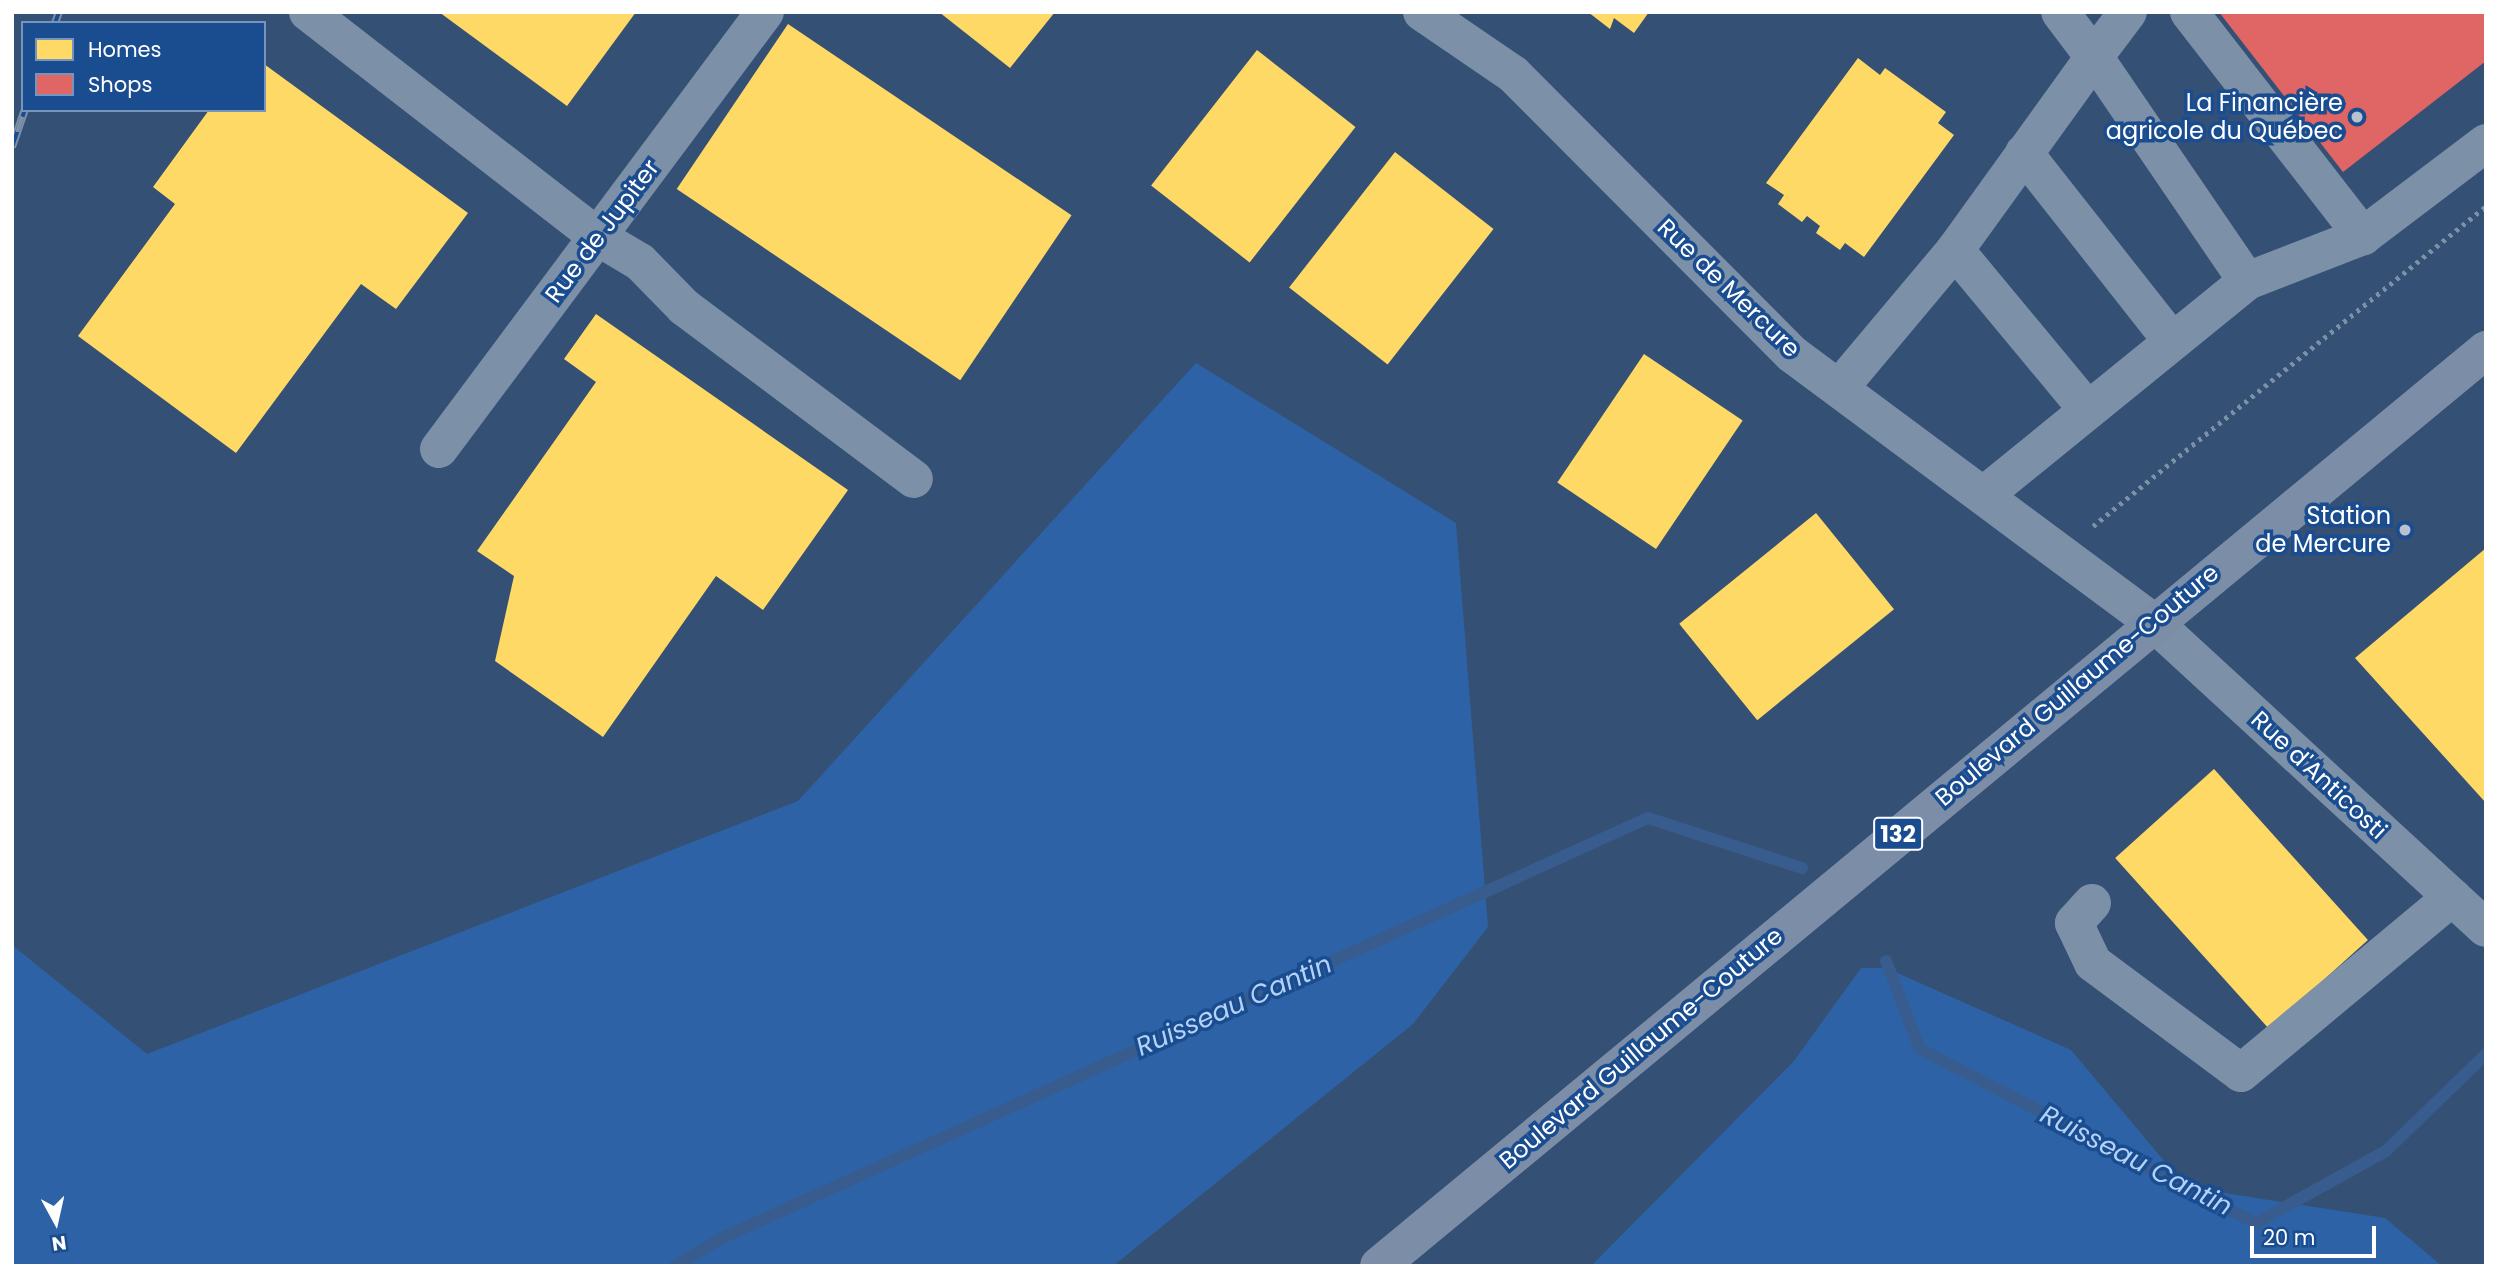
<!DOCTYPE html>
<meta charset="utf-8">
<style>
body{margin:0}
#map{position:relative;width:2498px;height:1278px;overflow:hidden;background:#355075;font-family:Poppins,sans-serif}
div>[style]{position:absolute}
.green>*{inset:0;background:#2d63a6}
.homes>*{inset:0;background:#ffd966;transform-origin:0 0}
.shops>*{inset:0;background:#e06666}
.stream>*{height:12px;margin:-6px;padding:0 6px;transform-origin:6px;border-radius:6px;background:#385c8d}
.path>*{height:4.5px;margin-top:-2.25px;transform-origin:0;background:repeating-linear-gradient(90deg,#7c90a8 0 3.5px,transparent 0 8.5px)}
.minor>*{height:38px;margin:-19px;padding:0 19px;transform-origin:19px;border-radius:19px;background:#7c90a8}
.major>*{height:38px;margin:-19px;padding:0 19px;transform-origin:19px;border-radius:19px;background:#7c8da7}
.rail>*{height:8px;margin-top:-4px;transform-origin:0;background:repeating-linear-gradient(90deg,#1a4c90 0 16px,#7d90a7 0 32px);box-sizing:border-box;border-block:2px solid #7d90a7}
.dots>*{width:19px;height:19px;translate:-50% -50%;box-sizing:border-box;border:4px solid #1a4c90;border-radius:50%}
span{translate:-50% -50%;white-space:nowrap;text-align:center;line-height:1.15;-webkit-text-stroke:7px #1a4c90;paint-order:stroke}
.shield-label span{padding:2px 5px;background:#1a4c90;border:2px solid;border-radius:5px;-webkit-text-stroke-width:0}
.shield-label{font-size:23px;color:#fff;font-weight:700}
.poi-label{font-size:24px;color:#fff}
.right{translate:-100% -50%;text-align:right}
.street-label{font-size:24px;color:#fff}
.water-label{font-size:26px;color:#b4d1f6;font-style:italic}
.frame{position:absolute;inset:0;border:14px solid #fff;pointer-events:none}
.legend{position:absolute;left:21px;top:21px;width:245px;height:91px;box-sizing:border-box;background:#1a4c90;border:2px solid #7694bc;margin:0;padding:9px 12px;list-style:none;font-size:21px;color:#fff}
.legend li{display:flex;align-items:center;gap:14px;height:35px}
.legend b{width:35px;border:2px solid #7694bc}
.north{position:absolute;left:21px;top:1187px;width:70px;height:70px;-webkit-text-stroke:5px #1a4c90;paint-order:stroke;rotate:172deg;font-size:19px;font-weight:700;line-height:28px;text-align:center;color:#fff}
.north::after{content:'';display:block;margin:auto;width:24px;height:32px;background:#fff;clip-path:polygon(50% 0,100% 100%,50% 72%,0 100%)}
.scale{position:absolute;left:2250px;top:1226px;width:126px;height:32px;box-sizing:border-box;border:4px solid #fff;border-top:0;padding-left:9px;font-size:21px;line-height:24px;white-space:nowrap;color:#fff;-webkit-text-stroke:5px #1a4c90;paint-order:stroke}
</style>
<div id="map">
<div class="green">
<div style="clip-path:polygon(1196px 363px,1456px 523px,1488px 927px,1413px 1024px,1113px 1266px,12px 1266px,12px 945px,147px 1054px,798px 801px)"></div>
<div style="clip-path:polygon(1861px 968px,1886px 968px,2071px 1050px,2186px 1187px,2385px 1218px,2442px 1266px,1591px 1266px,1794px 1061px)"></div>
</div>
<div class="homes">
<div style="clip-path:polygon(439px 12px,636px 12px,567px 106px)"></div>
<div style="clip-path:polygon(939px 12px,1055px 12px,1010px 68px)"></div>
<div style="clip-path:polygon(1588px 12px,1649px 12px,1634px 33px,1614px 18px,1610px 29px)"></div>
<div style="left:788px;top:24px;width:342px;height:199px;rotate:34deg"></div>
<div style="left:1257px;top:50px;width:125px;height:172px;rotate:38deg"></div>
<div style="clip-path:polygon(1858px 58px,1880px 75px,1885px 68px,1946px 112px,1938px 123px,1954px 135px,1864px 257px,1845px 243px,1840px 250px,1816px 233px,1820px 226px,1807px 216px,1802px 222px,1778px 204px,1784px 195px,1766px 183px)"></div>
<div style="clip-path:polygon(264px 64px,468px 213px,396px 309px,361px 284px,236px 453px,78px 336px,175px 204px,153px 187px,209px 110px,264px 110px)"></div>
<div style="left:1395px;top:152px;width:125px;height:172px;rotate:38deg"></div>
<div style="clip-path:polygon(596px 314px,848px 490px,763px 610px,716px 576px,603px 737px,495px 661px,514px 576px,477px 551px,596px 382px,564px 359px)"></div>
<div style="left:1644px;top:354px;width:119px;height:155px;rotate:34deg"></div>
<div style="left:1816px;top:513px;width:124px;height:176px;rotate:51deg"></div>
<div style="clip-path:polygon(2486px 548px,2486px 803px,2355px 658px)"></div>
<div style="left:2214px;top:769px;width:230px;height:133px;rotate:48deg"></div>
</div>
<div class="shops">
<div style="clip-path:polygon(2219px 12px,2486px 12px,2486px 61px,2343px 172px)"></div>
</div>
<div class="stream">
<div style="left:1886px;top:961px;width:94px;rotate:68.9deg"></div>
<div style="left:1920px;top:1049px;width:378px;rotate:27.4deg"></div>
<div style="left:2256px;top:1223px;width:149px;rotate:-29deg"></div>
<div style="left:2386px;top:1151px;width:139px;rotate:-44.1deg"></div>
<div style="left:675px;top:1266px;width:55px;rotate:-30.8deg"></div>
<div style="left:722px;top:1238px;width:1017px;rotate:-24.4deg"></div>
<div style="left:1648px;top:818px;width:162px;rotate:18deg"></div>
</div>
<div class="path">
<div style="left:2093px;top:526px;width:507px;rotate:-39.15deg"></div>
</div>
<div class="minor">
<div style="left:308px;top:12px;width:367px;rotate:37.8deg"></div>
<div style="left:598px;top:237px;width:49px;rotate:30.8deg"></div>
<div style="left:640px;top:262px;width:63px;rotate:45.6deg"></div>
<div style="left:684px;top:307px;width:287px;rotate:36.8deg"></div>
<div style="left:1422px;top:12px;width:110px;rotate:34.3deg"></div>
<div style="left:1513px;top:74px;width:395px;rotate:45.1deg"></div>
<div style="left:1792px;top:354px;width:450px;rotate:36.6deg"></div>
<div style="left:2153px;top:622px;width:452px;rotate:42.6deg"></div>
<div style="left:2189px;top:12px;width:284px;rotate:52.2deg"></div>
<div style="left:2363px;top:236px;width:154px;rotate:-37.1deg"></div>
<div style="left:2024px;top:153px;width:238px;rotate:51.8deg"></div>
<div style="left:1955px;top:250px;width:208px;rotate:50.3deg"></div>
<div style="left:2247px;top:281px;width:124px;rotate:-21.2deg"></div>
<div style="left:1841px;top:386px;width:177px;rotate:-50deg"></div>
<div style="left:1955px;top:250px;width:238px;rotate:-54.2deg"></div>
<div style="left:2094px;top:57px;width:56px;rotate:-127.1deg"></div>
<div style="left:439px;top:449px;width:545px;rotate:-53.28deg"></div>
<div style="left:1984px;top:495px;width:339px;rotate:-39.1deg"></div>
<div style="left:2247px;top:281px;width:271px;rotate:-124.3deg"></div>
<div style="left:2094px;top:57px;width:56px;rotate:-52.9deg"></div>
<div style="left:2092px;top:903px;width:27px;rotate:132deg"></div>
<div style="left:2074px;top:923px;width:44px;rotate:64.6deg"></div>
<div style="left:2093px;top:963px;width:184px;rotate:36.6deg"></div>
<div style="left:2241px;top:1073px;width:275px;rotate:-39.8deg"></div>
</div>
<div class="major">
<div style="left:1379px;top:1266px;width:1437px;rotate:-39.61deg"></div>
</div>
<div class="rail">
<div style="left:55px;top:23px;width:12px;rotate:-70deg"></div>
<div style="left:12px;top:147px;width:39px;rotate:-71deg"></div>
</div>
<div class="dots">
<div style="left:2357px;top:117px;background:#b8c2cf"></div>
<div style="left:2405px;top:530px;background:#b8c2cf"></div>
</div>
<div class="shield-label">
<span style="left:1898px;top:834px">132</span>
</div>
<div class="poi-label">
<span class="right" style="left:2343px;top:117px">La Financière<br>agricole du Québec</span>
<span class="right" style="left:2391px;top:530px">Station<br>de Mercure</span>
</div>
<div class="street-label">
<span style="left:602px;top:231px;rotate:-53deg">Rue de Jupiter</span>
<span style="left:1729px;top:288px;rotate:44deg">Rue de Mercure</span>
<span style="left:2077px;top:685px;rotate:-40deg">Boulevard Guillaume-Couture</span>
<span style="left:2319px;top:775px;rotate:43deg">Rue d'Anticosti</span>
<span style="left:1641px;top:1048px;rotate:-40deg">Boulevard Guillaume-Couture</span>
</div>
<div class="water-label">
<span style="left:1234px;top:1006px;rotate:-24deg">Ruisseau Cantin</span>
<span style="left:2136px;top:1161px;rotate:27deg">Ruisseau Cantin</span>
</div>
<div class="frame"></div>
<ul class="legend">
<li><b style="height:19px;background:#ffd966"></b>Homes</li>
<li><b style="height:19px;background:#e06666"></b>Shops</li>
</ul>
<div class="north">N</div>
<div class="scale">20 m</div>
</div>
